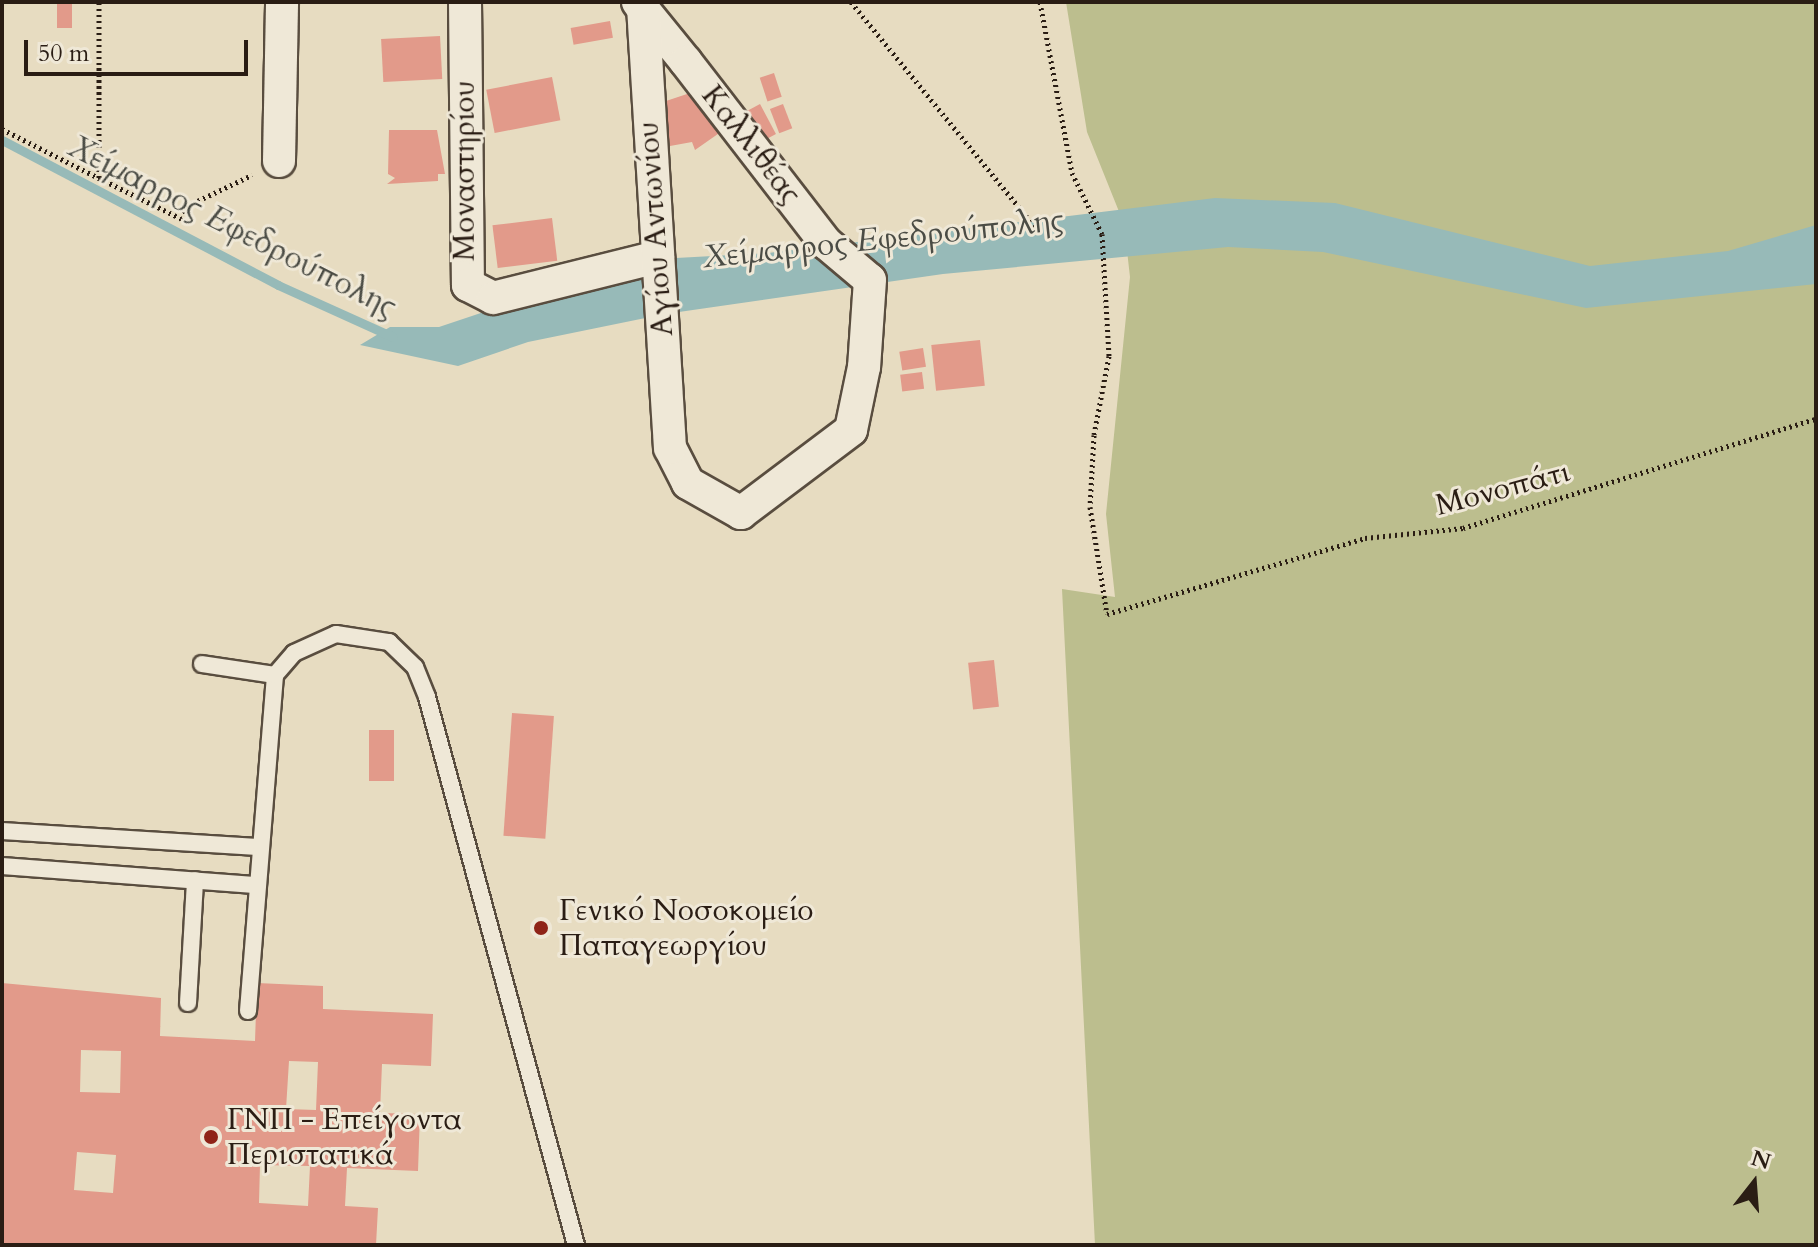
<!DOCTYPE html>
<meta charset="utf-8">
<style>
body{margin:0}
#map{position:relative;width:1818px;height:1247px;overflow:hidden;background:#e7dcc1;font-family:Cardo,serif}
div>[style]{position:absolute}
.green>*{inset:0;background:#bcbe8e}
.water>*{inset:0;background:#97bab8}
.stream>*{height:9px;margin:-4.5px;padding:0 4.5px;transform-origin:4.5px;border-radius:4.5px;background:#97bab8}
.building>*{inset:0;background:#e29a8a;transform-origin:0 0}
.path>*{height:5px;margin-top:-2.5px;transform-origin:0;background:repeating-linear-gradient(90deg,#2a1d14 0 2px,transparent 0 6px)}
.roads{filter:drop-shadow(2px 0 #594d3f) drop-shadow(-2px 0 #594d3f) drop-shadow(0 2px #594d3f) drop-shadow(0 -2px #594d3f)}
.service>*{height:16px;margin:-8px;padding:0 8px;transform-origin:8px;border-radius:8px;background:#efe8d7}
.minor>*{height:32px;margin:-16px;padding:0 16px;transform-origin:16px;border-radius:16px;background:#efe8d7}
.dots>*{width:22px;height:22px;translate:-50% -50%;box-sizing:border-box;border:4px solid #efe8d7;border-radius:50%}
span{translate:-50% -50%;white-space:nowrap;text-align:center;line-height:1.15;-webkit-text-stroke:6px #efe8d7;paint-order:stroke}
.street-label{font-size:30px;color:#2a1d14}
.poi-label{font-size:30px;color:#2a1d14}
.left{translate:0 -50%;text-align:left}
.water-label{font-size:32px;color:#4b4c45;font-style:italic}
.frame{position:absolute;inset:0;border:4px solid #2a1d14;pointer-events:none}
.north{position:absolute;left:1714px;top:1143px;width:80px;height:80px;-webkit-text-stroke:6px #efe8d7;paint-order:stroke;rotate:17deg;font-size:22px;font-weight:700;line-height:32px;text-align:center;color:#2a1d14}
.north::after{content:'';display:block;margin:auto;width:28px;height:36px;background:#2a1d14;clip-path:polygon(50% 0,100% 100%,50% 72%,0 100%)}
.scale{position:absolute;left:24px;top:40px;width:224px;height:36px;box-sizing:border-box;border:4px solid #2a1d14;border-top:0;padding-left:10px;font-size:24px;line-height:28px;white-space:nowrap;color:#2a1d14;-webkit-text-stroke:6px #efe8d7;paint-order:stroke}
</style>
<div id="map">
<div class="green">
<div style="clip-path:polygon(1066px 2px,1816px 2px,1816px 1245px,1095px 1245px,1062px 589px,1115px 597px,1106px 514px,1130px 277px,1124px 224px,1087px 132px)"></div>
</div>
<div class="water">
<div style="clip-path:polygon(1215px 198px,1335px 203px,1590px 266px,1728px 251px,1816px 225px,1816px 284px,1586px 308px,1323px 252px,1228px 247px,943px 274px,665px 314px,528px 342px,458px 366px,360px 345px,390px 327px,439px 327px,589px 277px,676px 258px,768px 253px)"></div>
</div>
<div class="stream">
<div style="left:2px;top:140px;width:312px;rotate:27.7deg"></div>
<div style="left:278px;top:285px;width:126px;rotate:24.3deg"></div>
</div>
<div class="building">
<div style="left:57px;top:2px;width:15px;height:26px"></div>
<div style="left:610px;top:21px;width:17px;height:40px;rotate:80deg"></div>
<div style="left:440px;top:36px;width:43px;height:59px;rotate:87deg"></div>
<div style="left:774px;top:73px;width:25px;height:15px;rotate:72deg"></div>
<div style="left:552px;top:77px;width:44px;height:67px;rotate:79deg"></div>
<div style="clip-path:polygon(690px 93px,725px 129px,695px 150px,692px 142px,670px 146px,663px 102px)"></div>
<div style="left:760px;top:104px;width:34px;height:20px;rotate:62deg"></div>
<div style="left:783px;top:104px;width:26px;height:14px;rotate:69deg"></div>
<div style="clip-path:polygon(389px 130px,437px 130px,445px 174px,438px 174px,438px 181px,387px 184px,395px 178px,388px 174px)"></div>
<div style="left:552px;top:218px;width:43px;height:60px;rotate:83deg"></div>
<div style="left:980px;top:340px;width:46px;height:49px;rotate:84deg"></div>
<div style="left:923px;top:348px;width:19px;height:24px;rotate:81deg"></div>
<div style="left:922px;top:372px;width:17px;height:22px;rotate:83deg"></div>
<div style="left:994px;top:660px;width:47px;height:26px;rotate:84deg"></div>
<div style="left:512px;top:713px;width:42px;height:123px;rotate:4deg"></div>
<div style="left:369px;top:730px;width:25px;height:51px"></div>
<div style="clip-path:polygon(evenodd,2px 983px,161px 998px,160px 1036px,255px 1041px,257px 983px,323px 986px,323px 1009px,433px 1014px,431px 1066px,382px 1064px,380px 1113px,420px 1114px,418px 1171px,347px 1168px,345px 1206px,378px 1208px,376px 1245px,2px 1245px,2px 983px,81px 1050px,121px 1051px,120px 1093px,80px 1092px,81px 1050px,2px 983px,289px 1061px,318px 1062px,316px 1110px,286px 1109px,289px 1061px,2px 983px,77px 1152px,116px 1155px,113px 1193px,74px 1190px,77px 1152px,2px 983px,260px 1165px,310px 1166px,308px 1206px,259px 1203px,260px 1165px)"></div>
</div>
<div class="path">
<div style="left:851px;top:2px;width:293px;rotate:50.7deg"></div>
<div style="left:1040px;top:2px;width:174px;rotate:79.4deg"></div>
<div style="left:1072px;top:173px;width:68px;rotate:63.8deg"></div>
<div style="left:1102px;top:234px;width:122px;rotate:86.7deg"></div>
<div style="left:1109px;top:356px;width:80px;rotate:100.8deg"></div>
<div style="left:1094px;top:435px;width:72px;rotate:93.2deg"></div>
<div style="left:1090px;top:507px;width:108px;rotate:81deg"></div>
<div style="left:1107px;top:614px;width:269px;rotate:-16.4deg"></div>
<div style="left:1365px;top:538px;width:99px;rotate:-5.8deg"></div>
<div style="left:1463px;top:528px;width:369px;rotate:-17.2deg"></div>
<div style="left:2px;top:129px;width:109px;rotate:26.8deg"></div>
<div style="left:99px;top:178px;width:176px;rotate:-90deg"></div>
<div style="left:99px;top:178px;width:93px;rotate:26.3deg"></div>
<div style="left:182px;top:219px;width:14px;rotate:-69deg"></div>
<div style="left:187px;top:206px;width:72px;rotate:-25.5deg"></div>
</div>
<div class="roads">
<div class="service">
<div style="left:202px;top:664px;width:74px;rotate:8.6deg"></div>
<div style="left:2px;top:831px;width:256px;rotate:3.6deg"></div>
<div style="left:2px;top:866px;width:253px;rotate:4.3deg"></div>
<div style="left:188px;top:1003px;width:123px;rotate:-86.7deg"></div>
<div style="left:248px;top:1011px;width:337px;rotate:-85.4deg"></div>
<div style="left:275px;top:675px;width:29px;rotate:-49deg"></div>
<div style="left:294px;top:653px;width:46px;rotate:-24.3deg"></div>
<div style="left:336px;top:634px;width:54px;rotate:8.6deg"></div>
<div style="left:389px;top:642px;width:36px;rotate:44deg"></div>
<div style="left:415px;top:667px;width:32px;rotate:68deg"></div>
<div style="left:427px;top:697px;width:568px;rotate:74.79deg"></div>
</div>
<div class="minor">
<div style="left:465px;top:2px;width:283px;rotate:89.4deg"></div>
<div style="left:468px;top:285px;width:28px;rotate:27deg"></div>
<div style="left:493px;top:298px;width:170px;rotate:-14deg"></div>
<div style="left:638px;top:2px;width:9px;rotate:54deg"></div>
<div style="left:643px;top:9px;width:68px;rotate:50.9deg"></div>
<div style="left:686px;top:62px;width:229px;rotate:52.3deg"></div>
<div style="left:826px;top:243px;width:57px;rotate:40.1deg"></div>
<div style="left:870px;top:280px;width:87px;rotate:93.9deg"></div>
<div style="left:864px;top:367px;width:64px;rotate:101.7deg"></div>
<div style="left:851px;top:430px;width:138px;rotate:143deg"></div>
<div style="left:741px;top:513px;width:61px;rotate:-150.5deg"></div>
<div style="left:688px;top:483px;width:39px;rotate:-117deg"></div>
<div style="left:670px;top:448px;width:440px;rotate:-93.5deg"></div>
<div style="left:279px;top:161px;width:159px;rotate:-88.9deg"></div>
</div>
</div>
<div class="dots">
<div style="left:541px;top:928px;background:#8f2418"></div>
<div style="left:211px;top:1137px;background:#8f2418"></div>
</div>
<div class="street-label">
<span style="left:751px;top:145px;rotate:52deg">Καλλιθέας</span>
<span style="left:465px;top:171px;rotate:-90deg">Μοναστηρίου</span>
<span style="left:656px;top:229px;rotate:-94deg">Αγίου Αντωνίου</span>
<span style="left:1503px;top:489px;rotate:-15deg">Μονοπάτι</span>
</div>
<div class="poi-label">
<span class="left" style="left:559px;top:928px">Γενικό Νοσοκομείο<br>Παπαγεωργίου</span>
<span class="left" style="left:227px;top:1137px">ΓΝΠ - Επείγοντα<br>Περιστατικά</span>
</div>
<div class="water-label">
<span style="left:232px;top:227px;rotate:27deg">Χείμαρρος Εφεδρούπολης</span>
<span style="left:883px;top:239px;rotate:-6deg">Χείμαρρος Εφεδρούπολης</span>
</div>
<div class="frame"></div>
<div class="north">N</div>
<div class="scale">50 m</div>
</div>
